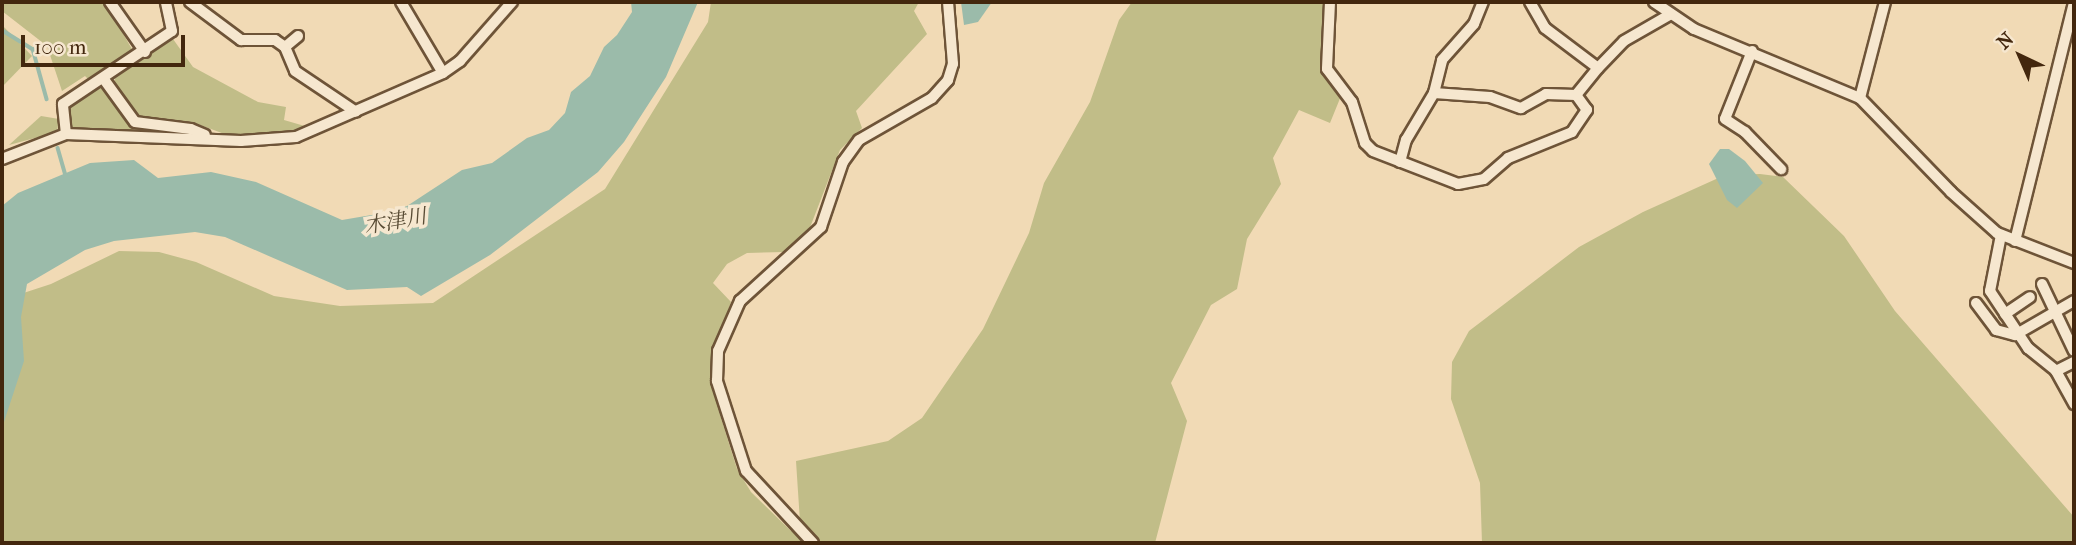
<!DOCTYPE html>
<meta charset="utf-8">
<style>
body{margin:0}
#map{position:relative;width:2076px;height:545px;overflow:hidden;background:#f1dab5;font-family:"IM FELL French Canon","Noto Serif JP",serif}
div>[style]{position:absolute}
.green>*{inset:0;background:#c1bd88}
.water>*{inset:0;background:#9bbbaa}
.stream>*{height:3.5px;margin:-1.75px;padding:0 1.75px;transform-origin:1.75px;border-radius:1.75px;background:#9bbbaa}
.roads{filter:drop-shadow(2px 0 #6e5438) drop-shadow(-2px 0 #6e5438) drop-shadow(0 2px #6e5438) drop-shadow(0 -2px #6e5438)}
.minor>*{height:10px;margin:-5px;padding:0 5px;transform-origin:5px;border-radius:5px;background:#f6e7cf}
span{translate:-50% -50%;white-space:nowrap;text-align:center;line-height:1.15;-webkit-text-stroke:7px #f6e7cf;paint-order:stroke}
.water-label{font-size:21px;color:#594c35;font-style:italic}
.frame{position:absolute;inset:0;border:4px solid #43270e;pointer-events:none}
.north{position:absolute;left:1985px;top:21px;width:70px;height:70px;-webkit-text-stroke:5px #f6e7cf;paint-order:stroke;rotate:316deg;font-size:19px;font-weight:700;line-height:28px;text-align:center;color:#43270e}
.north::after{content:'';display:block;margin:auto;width:24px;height:32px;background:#43270e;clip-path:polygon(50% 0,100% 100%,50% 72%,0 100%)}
.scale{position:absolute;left:21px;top:35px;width:164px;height:32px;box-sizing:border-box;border:4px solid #43270e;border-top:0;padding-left:9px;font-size:21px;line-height:24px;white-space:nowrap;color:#43270e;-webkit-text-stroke:5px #f6e7cf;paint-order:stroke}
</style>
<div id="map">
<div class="green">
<div style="clip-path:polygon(2px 2px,105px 2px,133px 51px,89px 80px,85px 76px,62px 91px,47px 46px,2px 11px)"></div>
<div style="clip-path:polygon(711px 2px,919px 2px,914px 11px,927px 34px,856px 111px,862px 128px,840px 150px,809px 230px,785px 252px,747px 253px,727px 264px,713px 283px,731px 302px,711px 357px,721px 418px,737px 469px,751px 492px,791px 531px,800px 522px,796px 461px,888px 441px,922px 418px,983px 329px,1029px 233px,1044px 183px,1090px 102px,1119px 20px,1132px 2px,1324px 2px,1322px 47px,1341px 96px,1330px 123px,1299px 110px,1273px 158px,1281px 184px,1247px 239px,1237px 289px,1211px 305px,1171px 383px,1187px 421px,1155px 543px,2px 543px,2px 300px,51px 284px,119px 251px,159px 252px,196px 262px,274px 296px,340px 306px,433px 303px,605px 189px,708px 22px)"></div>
<div style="clip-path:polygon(2px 25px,32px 56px,2px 87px)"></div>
<div style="clip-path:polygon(173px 39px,193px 67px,258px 102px,286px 107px,284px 120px,308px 127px,288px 135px,230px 136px,192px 122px,137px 119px,114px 86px,115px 78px)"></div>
<div style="clip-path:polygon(97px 86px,103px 87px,128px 124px,148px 132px,70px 128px,65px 109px)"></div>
<div style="clip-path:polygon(41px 116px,59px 119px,57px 132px,9px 145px)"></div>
<div style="clip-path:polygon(1760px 174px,1783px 177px,1844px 236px,1895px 311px,2074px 517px,2074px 543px,1482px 543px,1480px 483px,1451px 399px,1452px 362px,1469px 331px,1579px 247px,1643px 212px,1725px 175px)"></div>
</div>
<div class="water">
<div style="clip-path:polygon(631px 2px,698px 2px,666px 77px,624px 142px,598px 172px,490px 255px,421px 296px,407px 287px,347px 290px,225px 237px,195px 232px,114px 241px,85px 250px,27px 284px,21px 317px,24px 361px,2px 428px,2px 206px,18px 193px,90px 163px,134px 160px,158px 178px,211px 172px,256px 182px,342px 220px,389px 212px,407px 206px,462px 170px,492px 163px,527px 138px,549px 130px,565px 113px,571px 92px,590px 76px,604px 47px,617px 35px,632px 12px)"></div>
<div style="clip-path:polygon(992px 2px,978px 22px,964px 25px,961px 2px)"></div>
<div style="clip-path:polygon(1720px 149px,1729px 149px,1745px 161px,1763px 183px,1737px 208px,1727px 200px,1709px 164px)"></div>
</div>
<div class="stream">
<div style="left:2px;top:30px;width:36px;rotate:32deg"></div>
<div style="left:33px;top:49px;width:52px;rotate:74.4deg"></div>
<div style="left:58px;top:148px;width:29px;rotate:74deg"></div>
</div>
<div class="roads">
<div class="minor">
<div style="left:110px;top:2px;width:61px;rotate:55deg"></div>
<div style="left:190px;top:2px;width:64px;rotate:36.7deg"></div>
<div style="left:241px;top:40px;width:34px"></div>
<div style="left:275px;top:40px;width:12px;rotate:35deg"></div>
<div style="left:285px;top:47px;width:26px;rotate:67deg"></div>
<div style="left:295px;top:71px;width:73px;rotate:33.9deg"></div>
<div style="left:401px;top:2px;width:82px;rotate:59.4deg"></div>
<div style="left:1330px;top:2px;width:67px;rotate:92.6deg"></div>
<div style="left:1327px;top:69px;width:41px;rotate:52.9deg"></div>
<div style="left:1352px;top:102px;width:43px;rotate:72.4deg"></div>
<div style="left:1365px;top:143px;width:11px;rotate:45deg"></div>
<div style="left:1373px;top:151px;width:91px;rotate:21.2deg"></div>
<div style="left:1458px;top:184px;width:26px;rotate:-11deg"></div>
<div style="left:1484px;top:179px;width:32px;rotate:-41deg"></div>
<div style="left:1508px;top:158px;width:69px;rotate:-22.1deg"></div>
<div style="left:1572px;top:132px;width:27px;rotate:-56deg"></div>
<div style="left:1587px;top:110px;width:19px;rotate:-126deg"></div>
<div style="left:1576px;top:95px;width:35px;rotate:-51deg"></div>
<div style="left:1598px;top:68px;width:37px;rotate:-46deg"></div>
<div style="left:1624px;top:41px;width:54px;rotate:-29.9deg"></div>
<div style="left:1530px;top:2px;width:30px;rotate:60deg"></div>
<div style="left:1545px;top:28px;width:66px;rotate:37deg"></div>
<div style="left:1654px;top:2px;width:48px;rotate:34deg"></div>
<div style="left:1694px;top:29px;width:180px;rotate:22.6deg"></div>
<div style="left:1860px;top:98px;width:131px;rotate:45.9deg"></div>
<div style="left:1951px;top:192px;width:62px;rotate:41.7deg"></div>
<div style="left:1997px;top:233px;width:83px;rotate:21.3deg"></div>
<div style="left:285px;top:47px;width:17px;rotate:-40deg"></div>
<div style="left:1752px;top:51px;width:73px;rotate:111.7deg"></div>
<div style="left:1725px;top:119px;width:24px;rotate:33deg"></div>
<div style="left:1745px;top:132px;width:52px;rotate:45.8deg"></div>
<div style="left:103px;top:78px;width:54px;rotate:54deg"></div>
<div style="left:135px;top:122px;width:56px;rotate:7.1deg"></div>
<div style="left:191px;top:129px;width:15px;rotate:23deg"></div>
<div style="left:1434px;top:93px;width:56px;rotate:4.1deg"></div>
<div style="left:1490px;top:97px;width:33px;rotate:20deg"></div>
<div style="left:1521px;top:108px;width:29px;rotate:-29deg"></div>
<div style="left:1546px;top:94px;width:30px;rotate:2deg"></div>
<div style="left:1860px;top:98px;width:99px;rotate:-75.4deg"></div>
<div style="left:66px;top:134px;width:30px;rotate:-96deg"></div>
<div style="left:63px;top:104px;width:131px;rotate:-33.8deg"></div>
<div style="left:172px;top:31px;width:30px;rotate:-102deg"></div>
<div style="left:2px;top:159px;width:69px;rotate:-21.3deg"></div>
<div style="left:66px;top:134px;width:175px;rotate:2.3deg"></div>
<div style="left:241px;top:141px;width:55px;rotate:-4.2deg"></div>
<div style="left:296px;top:137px;width:160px;rotate:-23.5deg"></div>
<div style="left:443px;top:73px;width:21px;rotate:-35deg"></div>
<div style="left:460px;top:61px;width:79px;rotate:-48.6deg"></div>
<div style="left:1400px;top:162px;width:23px;rotate:-75deg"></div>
<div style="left:1406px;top:140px;width:55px;rotate:-59.2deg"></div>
<div style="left:1434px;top:93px;width:34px;rotate:-76deg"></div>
<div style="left:1442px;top:60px;width:48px;rotate:-48.4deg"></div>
<div style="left:1474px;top:24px;width:24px;rotate:-68deg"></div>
<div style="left:2001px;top:235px;width:57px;rotate:101.1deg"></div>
<div style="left:1990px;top:291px;width:69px;rotate:56.3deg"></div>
<div style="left:2028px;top:348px;width:36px;rotate:39deg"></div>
<div style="left:2056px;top:371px;width:38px;rotate:61deg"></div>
<div style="left:2015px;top:241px;width:246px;rotate:-76.1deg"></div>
<div style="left:2042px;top:284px;width:74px;rotate:64.5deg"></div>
<div style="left:1976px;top:303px;width:34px;rotate:53deg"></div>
<div style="left:1996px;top:330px;width:20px;rotate:15deg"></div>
<div style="left:2015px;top:335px;width:68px;rotate:-30deg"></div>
<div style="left:2005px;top:314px;width:30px;rotate:-34deg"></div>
<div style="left:2056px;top:371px;width:20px;rotate:-27deg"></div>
<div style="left:813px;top:543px;width:98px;rotate:-132.9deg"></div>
<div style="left:746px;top:471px;width:95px;rotate:-107.9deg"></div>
<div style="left:717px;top:381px;width:30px;rotate:-88deg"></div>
<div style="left:718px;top:351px;width:55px;rotate:-66.3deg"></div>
<div style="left:740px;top:301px;width:110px;rotate:-42.4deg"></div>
<div style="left:821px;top:227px;width:69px;rotate:-71.3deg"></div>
<div style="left:843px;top:162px;width:27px;rotate:-54deg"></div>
<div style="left:859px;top:140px;width:84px;rotate:-29.9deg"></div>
<div style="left:932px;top:98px;width:24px;rotate:-48deg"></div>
<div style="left:948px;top:80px;width:17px;rotate:-73deg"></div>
<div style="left:953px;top:64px;width:62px;rotate:-94.6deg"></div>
</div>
</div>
<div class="water-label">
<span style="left:395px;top:221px;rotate:-10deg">木津川</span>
</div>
<div class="frame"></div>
<div class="north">N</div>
<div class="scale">100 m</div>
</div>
